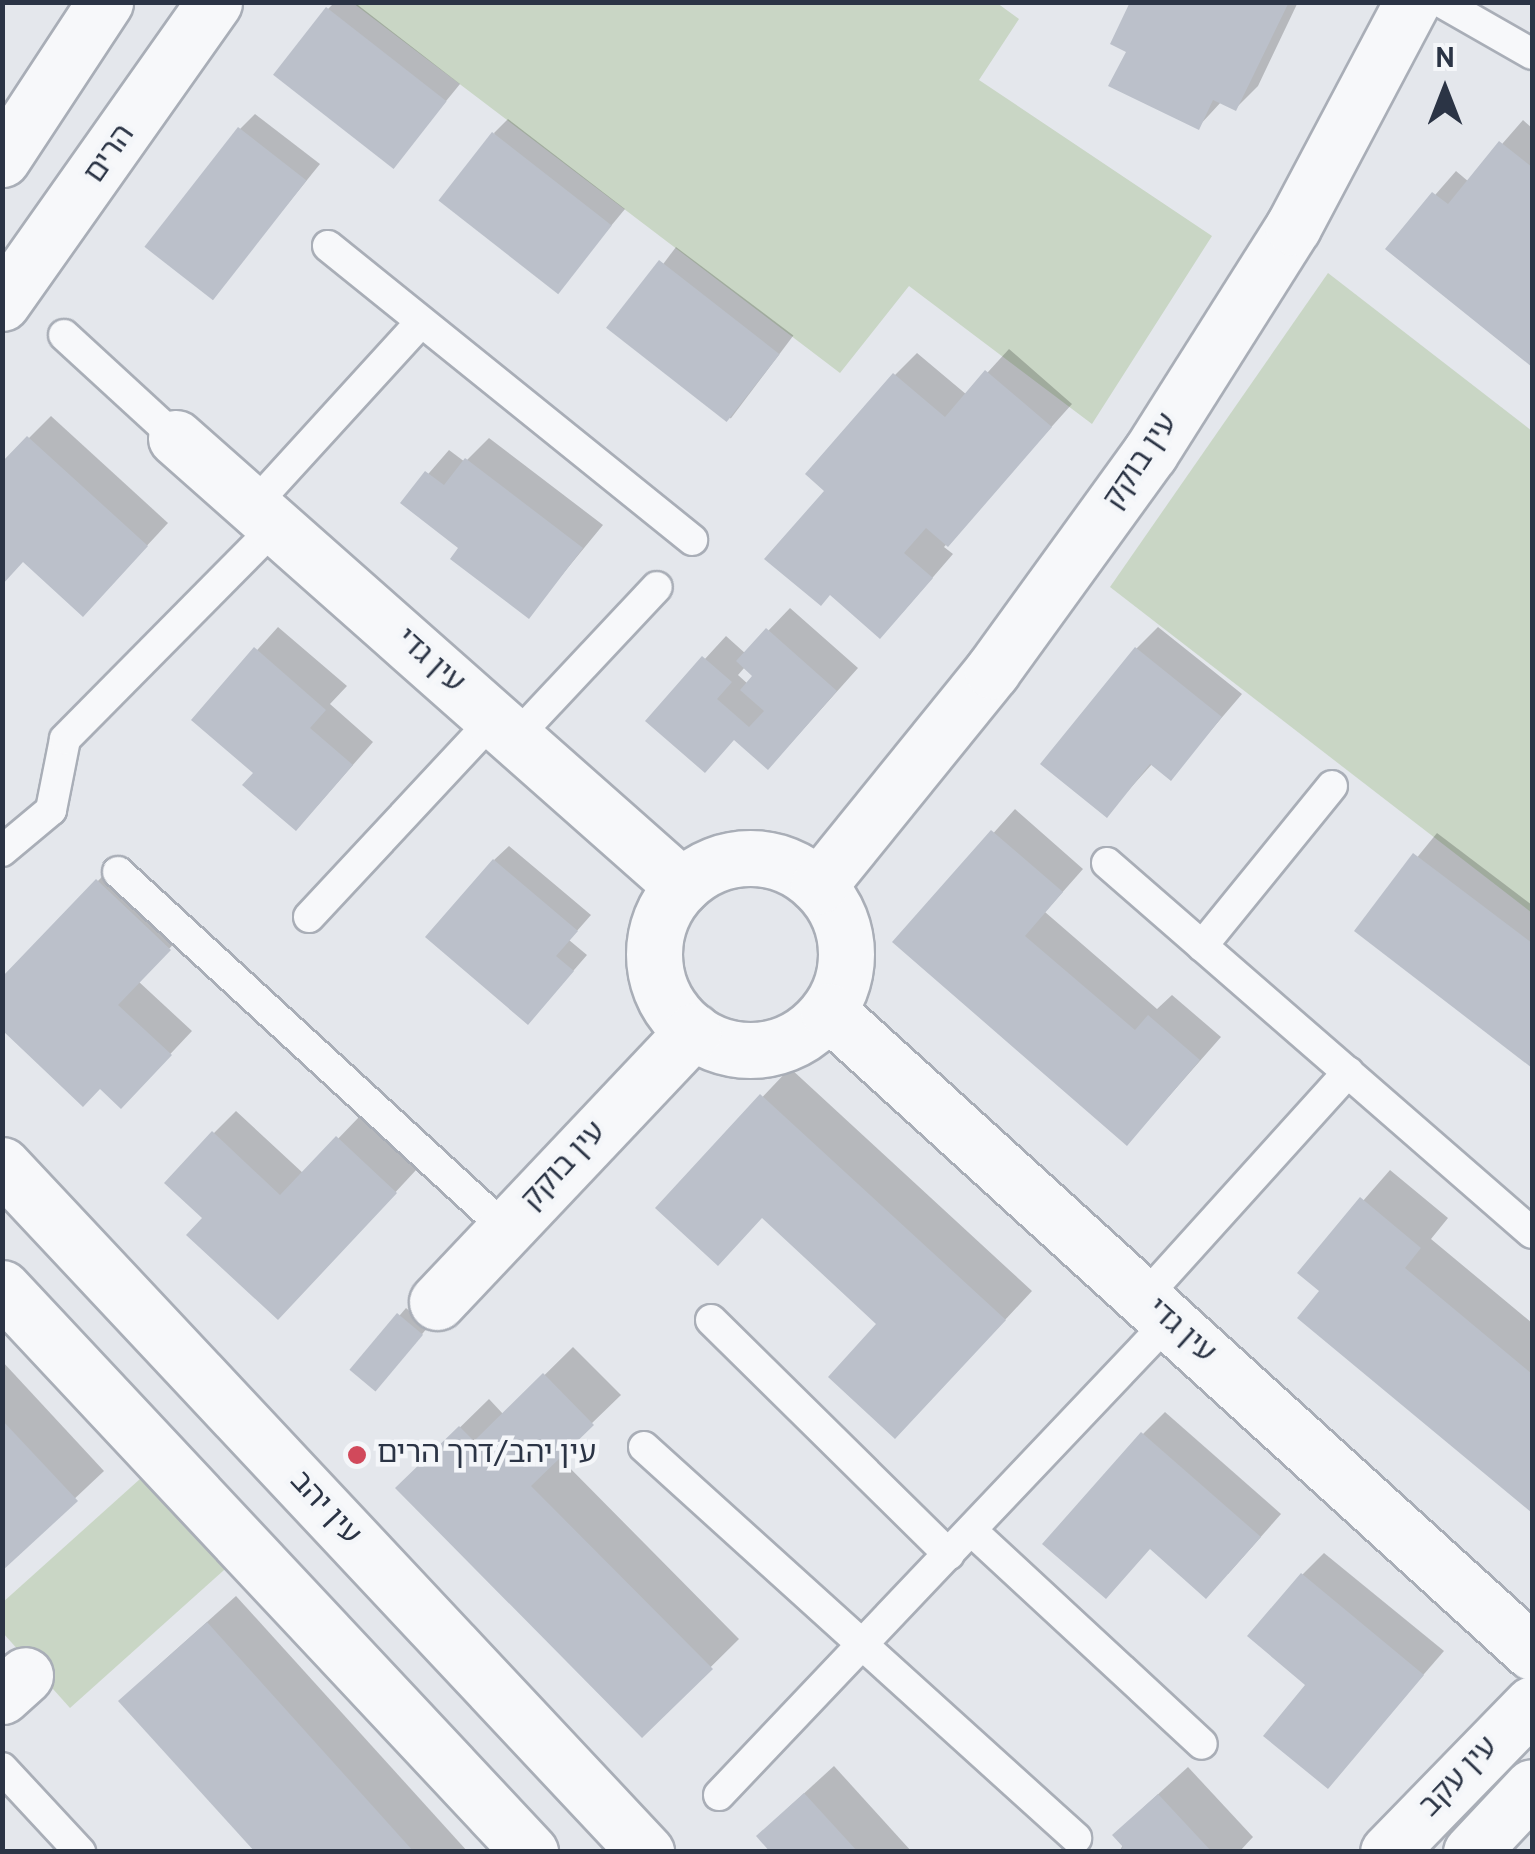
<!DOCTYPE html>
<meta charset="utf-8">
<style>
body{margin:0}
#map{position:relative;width:1535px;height:1854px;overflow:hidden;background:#e4e7ec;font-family:Overpass,"Noto Sans Hebrew",sans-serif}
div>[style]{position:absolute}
.green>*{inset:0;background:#c9d6c5}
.shadow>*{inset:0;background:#0003;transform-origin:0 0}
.building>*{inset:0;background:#bbc0ca;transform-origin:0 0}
.roads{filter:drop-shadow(2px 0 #a9aeb7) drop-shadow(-2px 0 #a9aeb7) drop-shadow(0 2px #a9aeb7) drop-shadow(0 -2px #a9aeb7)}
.service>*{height:30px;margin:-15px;padding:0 15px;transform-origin:15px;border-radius:15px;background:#f7f8fa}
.minor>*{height:55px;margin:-27.5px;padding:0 27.5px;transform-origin:27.5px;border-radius:27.5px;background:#f7f8fa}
.minor>.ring{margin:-27.5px;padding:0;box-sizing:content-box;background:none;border:55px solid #f7f8fa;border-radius:50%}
.tertiary>*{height:55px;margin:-27.5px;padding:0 27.5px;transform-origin:27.5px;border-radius:27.5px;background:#f7f8fa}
.dots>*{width:28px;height:28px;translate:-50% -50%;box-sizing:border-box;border:5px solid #f4f6f9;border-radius:50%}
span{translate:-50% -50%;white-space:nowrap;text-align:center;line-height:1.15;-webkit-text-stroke:9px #f4f6f9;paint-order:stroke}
.street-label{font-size:30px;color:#2b3445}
.poi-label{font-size:30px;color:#2b3445}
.left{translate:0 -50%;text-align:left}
.frame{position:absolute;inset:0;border:5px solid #2b3445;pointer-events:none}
.north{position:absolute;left:1395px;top:40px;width:100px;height:100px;-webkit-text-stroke:8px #f4f6f9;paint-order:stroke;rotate:0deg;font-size:28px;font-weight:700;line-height:40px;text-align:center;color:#2b3445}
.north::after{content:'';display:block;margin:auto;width:35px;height:45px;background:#2b3445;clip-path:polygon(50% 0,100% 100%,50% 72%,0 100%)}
</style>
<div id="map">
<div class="green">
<div style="clip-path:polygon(353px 3px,997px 3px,1019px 19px,979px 80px,1212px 236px,1092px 424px,909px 286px,840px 373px)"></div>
<div style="clip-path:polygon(1328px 273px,1532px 431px,1532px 913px,1110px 587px)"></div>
<div style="clip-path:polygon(150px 1470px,233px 1562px,70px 1708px,3px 1633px,2px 1603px)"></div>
</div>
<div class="shadow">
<div style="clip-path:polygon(335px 2px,354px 2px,460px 84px,394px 165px,328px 9px)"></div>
<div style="clip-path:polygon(1132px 2px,1298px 2px,1258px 86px,1236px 108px,1222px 101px,1198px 127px)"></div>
<div style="clip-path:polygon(255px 114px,320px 164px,213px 296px,240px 129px)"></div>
<div style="clip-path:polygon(508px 119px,625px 209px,558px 290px,494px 133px)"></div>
<div style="clip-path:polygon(1523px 120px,1532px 128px,1532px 364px,1388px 249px,1456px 171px,1469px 182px)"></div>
<div style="left:676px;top:247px;width:147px;height:104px;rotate:37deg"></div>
<div style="clip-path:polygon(1009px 349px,1072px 404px,944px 547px,953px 554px,902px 613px,827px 490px,895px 375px,917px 353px,967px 395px)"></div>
<div style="clip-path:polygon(51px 416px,168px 523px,104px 592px,24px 560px,29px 438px)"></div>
<div style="clip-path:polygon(489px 438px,603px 525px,529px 615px,462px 547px,403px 503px,449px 450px,465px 462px)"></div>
<div style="clip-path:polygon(evenodd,790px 608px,858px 668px,790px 744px,649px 720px,726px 636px,746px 654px,790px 608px,745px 667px,755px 676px,748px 684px,738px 675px,745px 667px)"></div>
<div style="clip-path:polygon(278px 627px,347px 686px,330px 704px,373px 742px,317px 806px,256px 773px,195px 719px)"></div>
<div style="clip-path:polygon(1158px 627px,1242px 694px,1171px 777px,1153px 763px,1107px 814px,1136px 649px)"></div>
<div style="clip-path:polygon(1015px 809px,1083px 869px,1045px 912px,1157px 1009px,1172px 995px,1221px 1037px,1148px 1120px,896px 942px)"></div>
<div style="clip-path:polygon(1437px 833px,1532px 905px,1532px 1064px,1357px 931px)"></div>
<div style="clip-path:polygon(509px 846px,591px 915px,569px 940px,587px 955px,542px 1007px,494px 860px)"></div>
<div style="clip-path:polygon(120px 858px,191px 926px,138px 981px,192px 1031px,143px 1083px,100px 1086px,2px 981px)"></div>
<div style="clip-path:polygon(790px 1068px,1032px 1291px,923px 1408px,880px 1324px,763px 1216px,658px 1207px)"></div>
<div style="clip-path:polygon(236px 1111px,304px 1174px,360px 1116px,417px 1169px,300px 1295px,205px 1218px,214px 1133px)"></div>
<div style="clip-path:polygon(1390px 1170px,1448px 1218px,1431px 1239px,1532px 1323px,1532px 1510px,1301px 1318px,1322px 1291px,1300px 1273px)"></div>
<div style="clip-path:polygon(406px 1308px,428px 1327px,382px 1382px,353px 1370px)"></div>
<div style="clip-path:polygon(573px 1347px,621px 1395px,558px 1456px,739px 1639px,642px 1735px,398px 1488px,489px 1399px,504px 1415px)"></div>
<div style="clip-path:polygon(2px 1361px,104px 1471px,2px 1567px)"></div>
<div style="clip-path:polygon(1165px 1412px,1281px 1514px,1228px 1574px,1151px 1547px,1143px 1434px)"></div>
<div style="clip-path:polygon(1324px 1553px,1444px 1651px,1327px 1786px,1309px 1684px,1302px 1575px)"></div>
<div style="clip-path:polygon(236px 1596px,468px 1852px,258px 1852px,150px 1673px)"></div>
<div style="clip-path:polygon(834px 1766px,912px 1852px,774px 1852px,788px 1808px)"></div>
<div style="clip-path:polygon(1188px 1767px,1253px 1837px,1239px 1852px,1119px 1852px,1144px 1807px)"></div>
</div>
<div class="building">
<div style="clip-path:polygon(1130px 2px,1289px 2px,1236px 111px,1213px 100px,1199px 130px,1108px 86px,1126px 52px,1110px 44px)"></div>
<div style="left:326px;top:7px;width:153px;height:86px;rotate:38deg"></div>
<div style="left:238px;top:127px;width:87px;height:152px;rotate:38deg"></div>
<div style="left:492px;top:132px;width:152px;height:87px;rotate:38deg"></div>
<div style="clip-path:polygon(1499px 141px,1532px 167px,1532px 367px,1385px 249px,1432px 192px,1448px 204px)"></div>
<div style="left:659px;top:260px;width:153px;height:86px;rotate:38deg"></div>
<div style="clip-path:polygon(985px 370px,1052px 427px,948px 547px,926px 528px,904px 553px,933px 578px,880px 639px,830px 595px,821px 606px,764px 559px,824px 491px,805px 474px,893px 373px,945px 417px)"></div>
<div style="clip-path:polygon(27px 436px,148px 546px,83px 617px,23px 562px,2px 585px,2px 462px)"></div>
<div style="clip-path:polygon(465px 458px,583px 548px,529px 619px,450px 559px,458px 548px,400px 503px,425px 471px,444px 485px)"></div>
<div style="clip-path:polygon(766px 628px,837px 691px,768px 770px,734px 740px,705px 773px,645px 721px,702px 656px,732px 682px,717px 699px,749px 727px,764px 711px,740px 690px,752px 676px,736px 661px)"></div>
<div style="clip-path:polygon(254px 647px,326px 710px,310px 728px,353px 765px,296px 831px,242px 785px,253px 773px,191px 720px)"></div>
<div style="clip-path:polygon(1135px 647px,1222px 717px,1171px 781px,1150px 764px,1107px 818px,1040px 764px)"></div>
<div style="clip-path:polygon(991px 830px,1063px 892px,1025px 936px,1135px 1030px,1148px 1015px,1200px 1060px,1127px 1146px,892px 942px)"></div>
<div style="clip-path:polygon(1413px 853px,1532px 943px,1532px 1068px,1354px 931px)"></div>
<div style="clip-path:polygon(493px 859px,578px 931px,556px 956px,574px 971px,528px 1025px,425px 937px)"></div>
<div style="clip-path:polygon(96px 879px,171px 950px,118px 1005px,172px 1055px,121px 1109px,100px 1089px,83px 1107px,2px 1030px,2px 977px)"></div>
<div style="clip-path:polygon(760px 1094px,1006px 1320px,895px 1439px,828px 1377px,876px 1324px,762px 1218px,718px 1266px,655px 1208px)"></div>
<div style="clip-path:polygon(212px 1131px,280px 1195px,336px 1136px,397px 1193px,278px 1320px,186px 1235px,202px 1218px,164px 1183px)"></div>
<div style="clip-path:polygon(1360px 1197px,1421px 1248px,1405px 1268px,1532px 1374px,1532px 1513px,1297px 1318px,1319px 1291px,1297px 1273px)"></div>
<div style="left:397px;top:1313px;width:34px;height:74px;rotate:40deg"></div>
<div style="clip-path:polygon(543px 1373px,594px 1425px,531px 1486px,713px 1669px,642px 1738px,395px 1488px,459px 1426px,474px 1441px)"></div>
<div style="clip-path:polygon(2px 1420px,78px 1501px,2px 1571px)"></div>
<div style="clip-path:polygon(1141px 1432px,1261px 1537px,1206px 1599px,1150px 1549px,1106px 1599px,1042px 1544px)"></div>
<div style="clip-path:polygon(1301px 1573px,1424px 1675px,1328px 1789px,1263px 1736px,1305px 1685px,1247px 1636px)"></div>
<div style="clip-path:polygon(207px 1622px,414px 1852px,255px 1852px,118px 1701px)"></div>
<div style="clip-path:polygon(804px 1793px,858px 1852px,770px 1852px,756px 1836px)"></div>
<div style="clip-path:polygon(1158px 1794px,1212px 1852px,1118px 1852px,1123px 1847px,1112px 1835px)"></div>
</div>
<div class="roads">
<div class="service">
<div style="left:1441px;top:2px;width:105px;rotate:29.7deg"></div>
<div style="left:328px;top:246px;width:468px;rotate:38.9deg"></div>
<div style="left:64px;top:335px;width:152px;rotate:42.6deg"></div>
<div style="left:253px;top:506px;width:249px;rotate:-47.6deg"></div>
<div style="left:515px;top:738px;width:207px;rotate:-46.8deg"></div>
<div style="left:2px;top:851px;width:64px;rotate:-39.9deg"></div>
<div style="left:51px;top:810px;width:72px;rotate:-78.8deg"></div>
<div style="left:65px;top:739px;width:300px;rotate:-45.3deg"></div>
<div style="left:1107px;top:863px;width:563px;rotate:41.04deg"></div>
<div style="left:118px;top:872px;width:527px;rotate:42.62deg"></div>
<div style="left:309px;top:917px;width:270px;rotate:-47deg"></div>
<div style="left:1202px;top:946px;width:206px;rotate:-50.9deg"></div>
<div style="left:1143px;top:1299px;width:306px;rotate:-47.9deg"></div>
<div style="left:711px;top:1320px;width:334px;rotate:44.6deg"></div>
<div style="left:644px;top:1447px;width:583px;rotate:42.15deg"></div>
<div style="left:972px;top:1531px;width:313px;rotate:42.8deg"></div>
<div style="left:2px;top:1768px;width:115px;rotate:47.1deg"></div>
<div style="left:719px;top:1795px;width:652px;rotate:-46.49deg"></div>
</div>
<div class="minor">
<div style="left:176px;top:438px;width:676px;rotate:41.52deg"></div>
<div class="ring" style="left:654px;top:858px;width:137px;height:137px"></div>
<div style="left:818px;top:886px;width:277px;rotate:-51deg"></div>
<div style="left:992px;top:671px;width:269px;rotate:-54.1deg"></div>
<div style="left:1150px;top:453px;width:267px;rotate:-57.7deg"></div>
<div style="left:1293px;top:227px;width:255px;rotate:-62.1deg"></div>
<div style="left:828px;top:1011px;width:952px;rotate:42.32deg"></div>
<div style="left:437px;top:1302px;width:373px;rotate:-46.6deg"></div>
<div style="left:2px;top:1696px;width:31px;rotate:-42deg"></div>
<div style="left:1388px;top:1852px;width:206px;rotate:-45.8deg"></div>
<div style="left:1471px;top:1852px;width:89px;rotate:-46.8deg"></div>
</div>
<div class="tertiary">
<div style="left:2px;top:159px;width:188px;rotate:-56.7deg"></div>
<div style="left:2px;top:303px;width:368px;rotate:-54.8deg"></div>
<div style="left:2px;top:1165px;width:942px;rotate:46.85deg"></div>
<div style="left:2px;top:1288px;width:773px;rotate:46.89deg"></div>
</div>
</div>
<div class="dots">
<div style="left:357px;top:1455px;background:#d1495b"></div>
</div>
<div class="street-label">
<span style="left:111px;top:155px;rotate:-55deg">הרים</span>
<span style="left:1142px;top:462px;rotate:-56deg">עין בוקק</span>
<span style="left:429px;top:662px;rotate:42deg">עין גדי</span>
<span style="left:565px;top:1167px;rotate:-47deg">עין בוקק</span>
<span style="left:1180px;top:1332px;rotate:42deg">עין גדי</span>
<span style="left:324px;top:1509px;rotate:47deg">עין יהב</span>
<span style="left:1460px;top:1778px;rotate:-46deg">עין עקב</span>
</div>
<div class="poi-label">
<span class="left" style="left:377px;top:1455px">עין יהב/דרך הרים</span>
</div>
<div class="frame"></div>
<div class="north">N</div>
</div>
